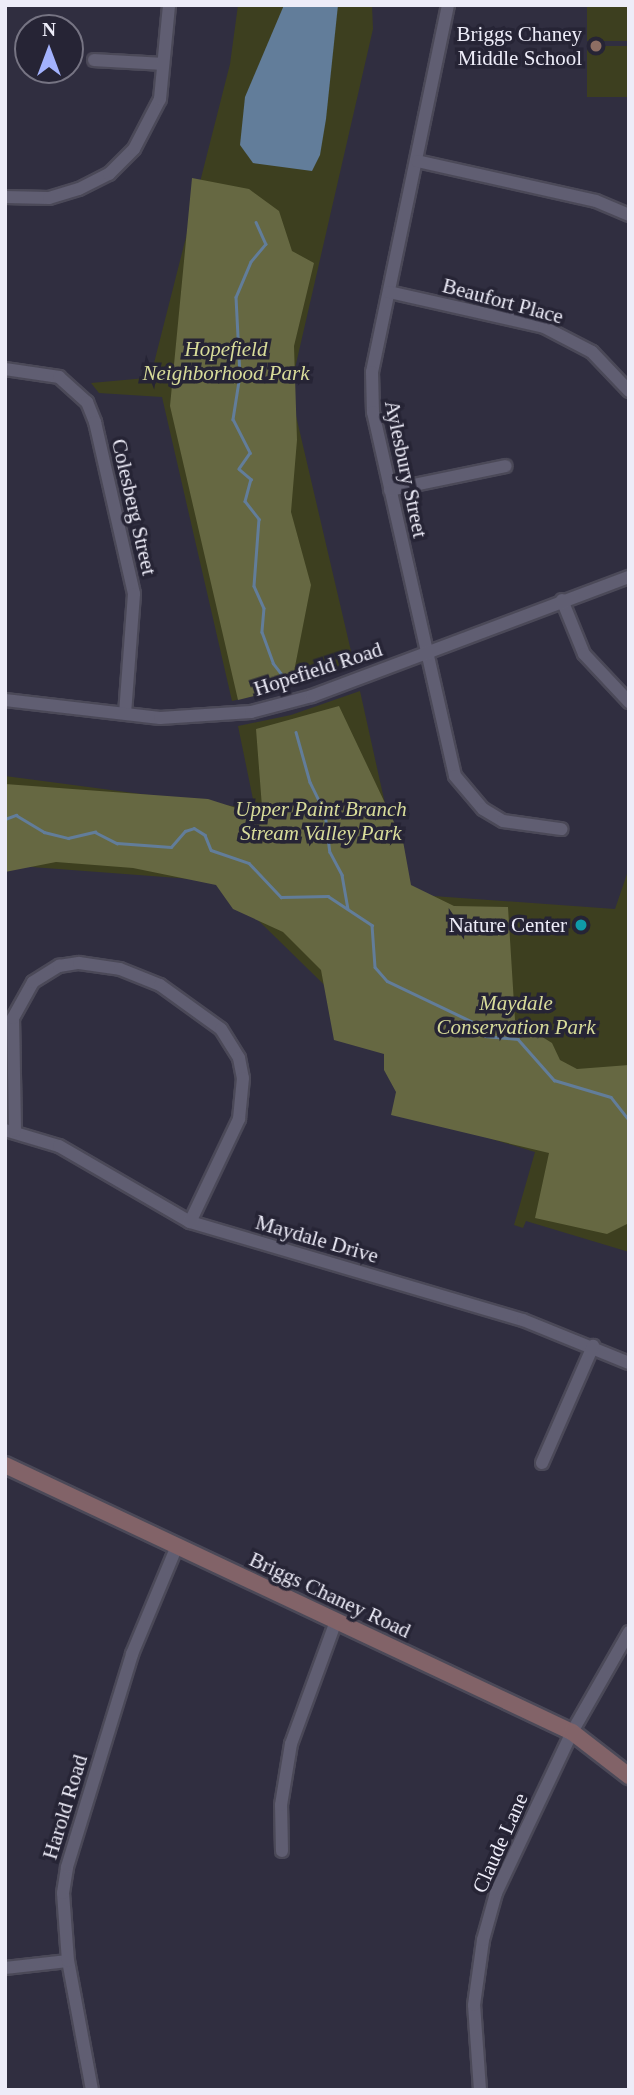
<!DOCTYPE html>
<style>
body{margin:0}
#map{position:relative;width:634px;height:2095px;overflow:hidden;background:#302e40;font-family:"Times New Roman",serif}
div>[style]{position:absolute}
.green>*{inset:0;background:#3d3f1f;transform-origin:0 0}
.forest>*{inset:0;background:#666842}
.water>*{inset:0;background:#627d9a}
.stream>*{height:2.5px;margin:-1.25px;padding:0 1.25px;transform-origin:1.25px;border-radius:1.25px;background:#627d9a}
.roads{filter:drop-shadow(2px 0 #4b4958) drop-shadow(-2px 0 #4b4958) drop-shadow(0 2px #4b4958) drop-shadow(0 -2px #4b4958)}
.street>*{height:12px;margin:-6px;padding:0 6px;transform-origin:6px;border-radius:6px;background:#605e72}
.secondary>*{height:16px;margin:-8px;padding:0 8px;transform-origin:8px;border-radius:8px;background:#826368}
.dots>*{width:19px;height:19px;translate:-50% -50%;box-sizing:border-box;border:4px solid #262435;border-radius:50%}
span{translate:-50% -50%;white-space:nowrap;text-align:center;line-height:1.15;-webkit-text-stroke:7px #262435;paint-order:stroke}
.poi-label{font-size:21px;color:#edecf8}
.right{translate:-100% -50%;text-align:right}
.street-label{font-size:21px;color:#edecf8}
.park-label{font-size:21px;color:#d8dc9a;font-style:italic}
.frame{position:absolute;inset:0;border:7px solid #edecf8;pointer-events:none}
.north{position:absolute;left:14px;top:14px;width:70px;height:70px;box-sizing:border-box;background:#262435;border:2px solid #767483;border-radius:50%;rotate:0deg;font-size:19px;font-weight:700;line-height:28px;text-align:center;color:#edecf8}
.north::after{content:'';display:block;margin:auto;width:24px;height:32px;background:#a3b2fd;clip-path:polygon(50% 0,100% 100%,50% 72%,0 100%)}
</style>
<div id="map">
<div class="green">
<div style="clip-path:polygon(238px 5px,372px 5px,373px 29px,290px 390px,354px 664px,295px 686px,232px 701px,162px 397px,99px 393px,91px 383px,157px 377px,154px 363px,230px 64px)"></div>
<div style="left:587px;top:5px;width:42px;height:36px"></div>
<div style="left:587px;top:46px;width:42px;height:51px"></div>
<div style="clip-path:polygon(360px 691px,405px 894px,615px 909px,629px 868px,629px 1252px,526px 1221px,523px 1228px,514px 1225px,535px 1152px,432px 1121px,439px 1097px,218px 881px,5px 865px,5px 776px,255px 809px,238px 726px,291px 715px)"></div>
</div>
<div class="forest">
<div style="clip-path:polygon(192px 178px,249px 189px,279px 211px,292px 251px,314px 263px,294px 346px,297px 440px,291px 512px,311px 585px,291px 687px,238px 700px,170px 406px)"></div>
<div style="clip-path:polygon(339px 706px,403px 841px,411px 885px,454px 906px,508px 907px,515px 1020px,552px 1043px,560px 1060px,577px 1069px,629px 1065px,629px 1223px,607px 1234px,535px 1218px,549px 1153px,391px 1115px,396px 1092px,384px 1070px,384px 1054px,334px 1040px,321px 970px,283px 932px,233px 909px,216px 885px,133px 868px,56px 862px,5px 872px,5px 784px,208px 799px,255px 814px,262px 807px,256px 729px)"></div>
</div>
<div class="water">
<div style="clip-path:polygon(284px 5px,338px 5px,326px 119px,320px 155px,312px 171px,253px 163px,240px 145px,245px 97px)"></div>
</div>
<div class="stream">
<div style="left:256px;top:222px;width:24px;rotate:66deg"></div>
<div style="left:266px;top:244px;width:23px;rotate:130deg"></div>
<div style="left:251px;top:262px;width:38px;rotate:113deg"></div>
<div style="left:236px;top:297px;width:78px;rotate:87.1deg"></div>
<div style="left:240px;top:375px;width:45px;rotate:99deg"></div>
<div style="left:233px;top:419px;width:38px;rotate:63deg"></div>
<div style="left:250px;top:453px;width:19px;rotate:125deg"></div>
<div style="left:239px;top:469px;width:16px;rotate:40deg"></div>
<div style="left:251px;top:479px;width:23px;rotate:105deg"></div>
<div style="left:245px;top:501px;width:23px;rotate:52deg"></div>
<div style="left:259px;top:519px;width:67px;rotate:94.3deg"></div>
<div style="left:254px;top:586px;width:24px;rotate:66deg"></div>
<div style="left:264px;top:608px;width:24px;rotate:95deg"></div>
<div style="left:262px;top:632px;width:33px;rotate:70deg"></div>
<div style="left:273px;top:663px;width:16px;rotate:52deg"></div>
<div style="left:296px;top:732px;width:52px;rotate:74.4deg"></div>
<div style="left:310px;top:782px;width:34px;rotate:64deg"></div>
<div style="left:325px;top:813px;width:39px;rotate:83deg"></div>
<div style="left:330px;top:852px;width:26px;rotate:62deg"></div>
<div style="left:342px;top:875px;width:34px;rotate:80deg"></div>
<div style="left:5px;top:819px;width:12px;rotate:-20deg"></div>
<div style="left:16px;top:815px;width:33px;rotate:31deg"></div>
<div style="left:44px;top:832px;width:25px;rotate:14deg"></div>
<div style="left:68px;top:838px;width:28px;rotate:-13deg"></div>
<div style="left:95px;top:832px;width:25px;rotate:27deg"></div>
<div style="left:117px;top:843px;width:54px;rotate:4.2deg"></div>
<div style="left:171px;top:847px;width:21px;rotate:-49deg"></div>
<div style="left:185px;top:831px;width:9px;rotate:-18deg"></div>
<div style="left:194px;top:828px;width:13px;rotate:32deg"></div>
<div style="left:205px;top:835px;width:16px;rotate:68deg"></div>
<div style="left:211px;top:850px;width:40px;rotate:18.9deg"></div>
<div style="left:249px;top:863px;width:47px;rotate:46.7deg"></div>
<div style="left:281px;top:897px;width:47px;rotate:-1.2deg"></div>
<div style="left:328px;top:896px;width:53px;rotate:33.4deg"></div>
<div style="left:372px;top:925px;width:42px;rotate:85.9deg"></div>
<div style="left:375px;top:967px;width:18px;rotate:49deg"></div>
<div style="left:387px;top:981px;width:95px;rotate:25.5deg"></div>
<div style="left:473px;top:1022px;width:18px;rotate:49deg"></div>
<div style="left:485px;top:1036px;width:33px;rotate:5deg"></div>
<div style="left:518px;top:1039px;width:55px;rotate:48.7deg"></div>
<div style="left:554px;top:1080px;width:59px;rotate:16.6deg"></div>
<div style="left:611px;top:1097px;width:29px;rotate:52deg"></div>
</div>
<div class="roads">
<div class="street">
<div style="left:448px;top:5px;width:375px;rotate:101.7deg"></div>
<div style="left:372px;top:372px;width:40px;rotate:88.6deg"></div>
<div style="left:373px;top:412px;width:373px;rotate:77.3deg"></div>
<div style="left:455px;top:776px;width:43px;rotate:49.7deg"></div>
<div style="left:483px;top:809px;width:23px;rotate:31deg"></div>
<div style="left:503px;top:821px;width:59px;rotate:7.9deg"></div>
<div style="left:94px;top:60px;width:69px;rotate:3.3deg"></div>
<div style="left:417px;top:161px;width:183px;rotate:12.6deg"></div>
<div style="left:596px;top:201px;width:36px;rotate:23deg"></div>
<div style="left:5px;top:197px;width:44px;rotate:1.3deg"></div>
<div style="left:49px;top:198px;width:31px;rotate:-17deg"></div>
<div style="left:79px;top:189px;width:34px;rotate:-27deg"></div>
<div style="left:109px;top:174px;width:35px;rotate:-45deg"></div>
<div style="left:134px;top:149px;width:56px;rotate:-62.5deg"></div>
<div style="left:160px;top:99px;width:94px;rotate:-84.5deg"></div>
<div style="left:389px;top:292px;width:159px;rotate:12.7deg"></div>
<div style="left:544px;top:327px;width:54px;rotate:27.5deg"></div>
<div style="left:592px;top:352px;width:54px;rotate:46.5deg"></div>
<div style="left:5px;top:369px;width:55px;rotate:8.4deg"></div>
<div style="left:59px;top:377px;width:38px;rotate:42deg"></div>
<div style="left:87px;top:402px;width:22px;rotate:68deg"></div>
<div style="left:95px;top:422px;width:176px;rotate:77.2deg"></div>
<div style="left:134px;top:594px;width:120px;rotate:94.3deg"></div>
<div style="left:390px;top:490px;width:118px;rotate:-11.7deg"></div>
<div style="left:562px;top:600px;width:58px;rotate:67.8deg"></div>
<div style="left:584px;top:654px;width:66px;rotate:46.8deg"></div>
<div style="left:5px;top:700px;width:156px;rotate:6.6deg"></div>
<div style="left:160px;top:718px;width:91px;rotate:-3.8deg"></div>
<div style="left:251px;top:712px;width:63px;rotate:-14.7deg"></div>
<div style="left:312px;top:696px;width:339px;rotate:-20.6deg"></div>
<div style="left:5px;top:1130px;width:56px;rotate:16.5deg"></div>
<div style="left:59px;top:1146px;width:151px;rotate:30.1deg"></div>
<div style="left:190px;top:1222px;width:347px;rotate:16.4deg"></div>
<div style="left:523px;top:1320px;width:114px;rotate:22.1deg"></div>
<div style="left:15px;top:1131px;width:113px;rotate:-91deg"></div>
<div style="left:13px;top:1018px;width:41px;rotate:-60.9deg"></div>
<div style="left:33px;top:982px;width:31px;rotate:-32deg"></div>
<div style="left:59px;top:966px;width:20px;rotate:-9deg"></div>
<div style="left:79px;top:963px;width:41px;rotate:8.3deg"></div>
<div style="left:120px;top:969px;width:43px;rotate:21.8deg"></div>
<div style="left:160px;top:985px;width:75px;rotate:35.8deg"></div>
<div style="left:221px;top:1029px;width:34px;rotate:58deg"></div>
<div style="left:239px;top:1058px;width:20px;rotate:79deg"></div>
<div style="left:243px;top:1078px;width:41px;rotate:95.6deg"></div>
<div style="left:239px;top:1119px;width:114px;rotate:115.4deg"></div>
<div style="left:542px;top:1463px;width:128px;rotate:-66.4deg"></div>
<div style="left:282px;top:1851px;width:46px;rotate:-91.2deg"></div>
<div style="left:281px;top:1805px;width:62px;rotate:-80.7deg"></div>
<div style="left:291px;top:1744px;width:131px;rotate:-69.9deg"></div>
<div style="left:5px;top:1968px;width:63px;rotate:-6.3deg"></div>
<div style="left:92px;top:2090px;width:131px;rotate:-100.5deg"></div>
<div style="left:68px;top:1961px;width:68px;rotate:-94.2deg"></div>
<div style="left:63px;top:1893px;width:26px;rotate:-81deg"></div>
<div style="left:67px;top:1867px;width:223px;rotate:-73deg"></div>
<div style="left:132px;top:1654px;width:117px;rotate:-67.4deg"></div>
<div style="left:480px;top:2090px;width:85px;rotate:-94deg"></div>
<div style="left:474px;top:2005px;width:66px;rotate:-82.1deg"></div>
<div style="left:483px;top:1940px;width:49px;rotate:-74.5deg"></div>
<div style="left:496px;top:1893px;width:178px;rotate:-64.7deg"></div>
<div style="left:572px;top:1732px;width:115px;rotate:-60.3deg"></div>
</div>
<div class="secondary">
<div style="left:5px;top:1465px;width:627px;rotate:25.22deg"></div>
<div style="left:572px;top:1732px;width:72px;rotate:37.7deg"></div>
</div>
</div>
<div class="dots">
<div style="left:596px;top:46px;background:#8d6e63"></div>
<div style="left:581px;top:925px;background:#0f9aa8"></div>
</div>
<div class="poi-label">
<span class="right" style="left:582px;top:46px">Briggs Chaney<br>Middle School</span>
<span class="right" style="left:567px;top:925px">Nature Center</span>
</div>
<div class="street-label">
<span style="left:503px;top:301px;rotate:15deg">Beaufort Place</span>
<span style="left:406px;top:469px;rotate:78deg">Aylesbury Street</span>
<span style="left:134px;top:507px;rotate:77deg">Colesberg Street</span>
<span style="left:318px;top:669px;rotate:-18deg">Hopefield Road</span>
<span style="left:317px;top:1239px;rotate:16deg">Maydale Drive</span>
<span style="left:330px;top:1595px;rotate:25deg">Briggs Chaney Road</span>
<span style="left:65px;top:1807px;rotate:-73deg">Harold Road</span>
<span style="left:500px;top:1843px;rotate:-66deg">Claude Lane</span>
</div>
<div class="park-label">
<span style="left:226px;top:361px">Hopefield<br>Neighborhood Park</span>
<span style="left:321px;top:821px">Upper Paint Branch<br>Stream Valley Park</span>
<span style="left:516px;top:1015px">Maydale<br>Conservation Park</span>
</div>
<div class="frame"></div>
<div class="north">N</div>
</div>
